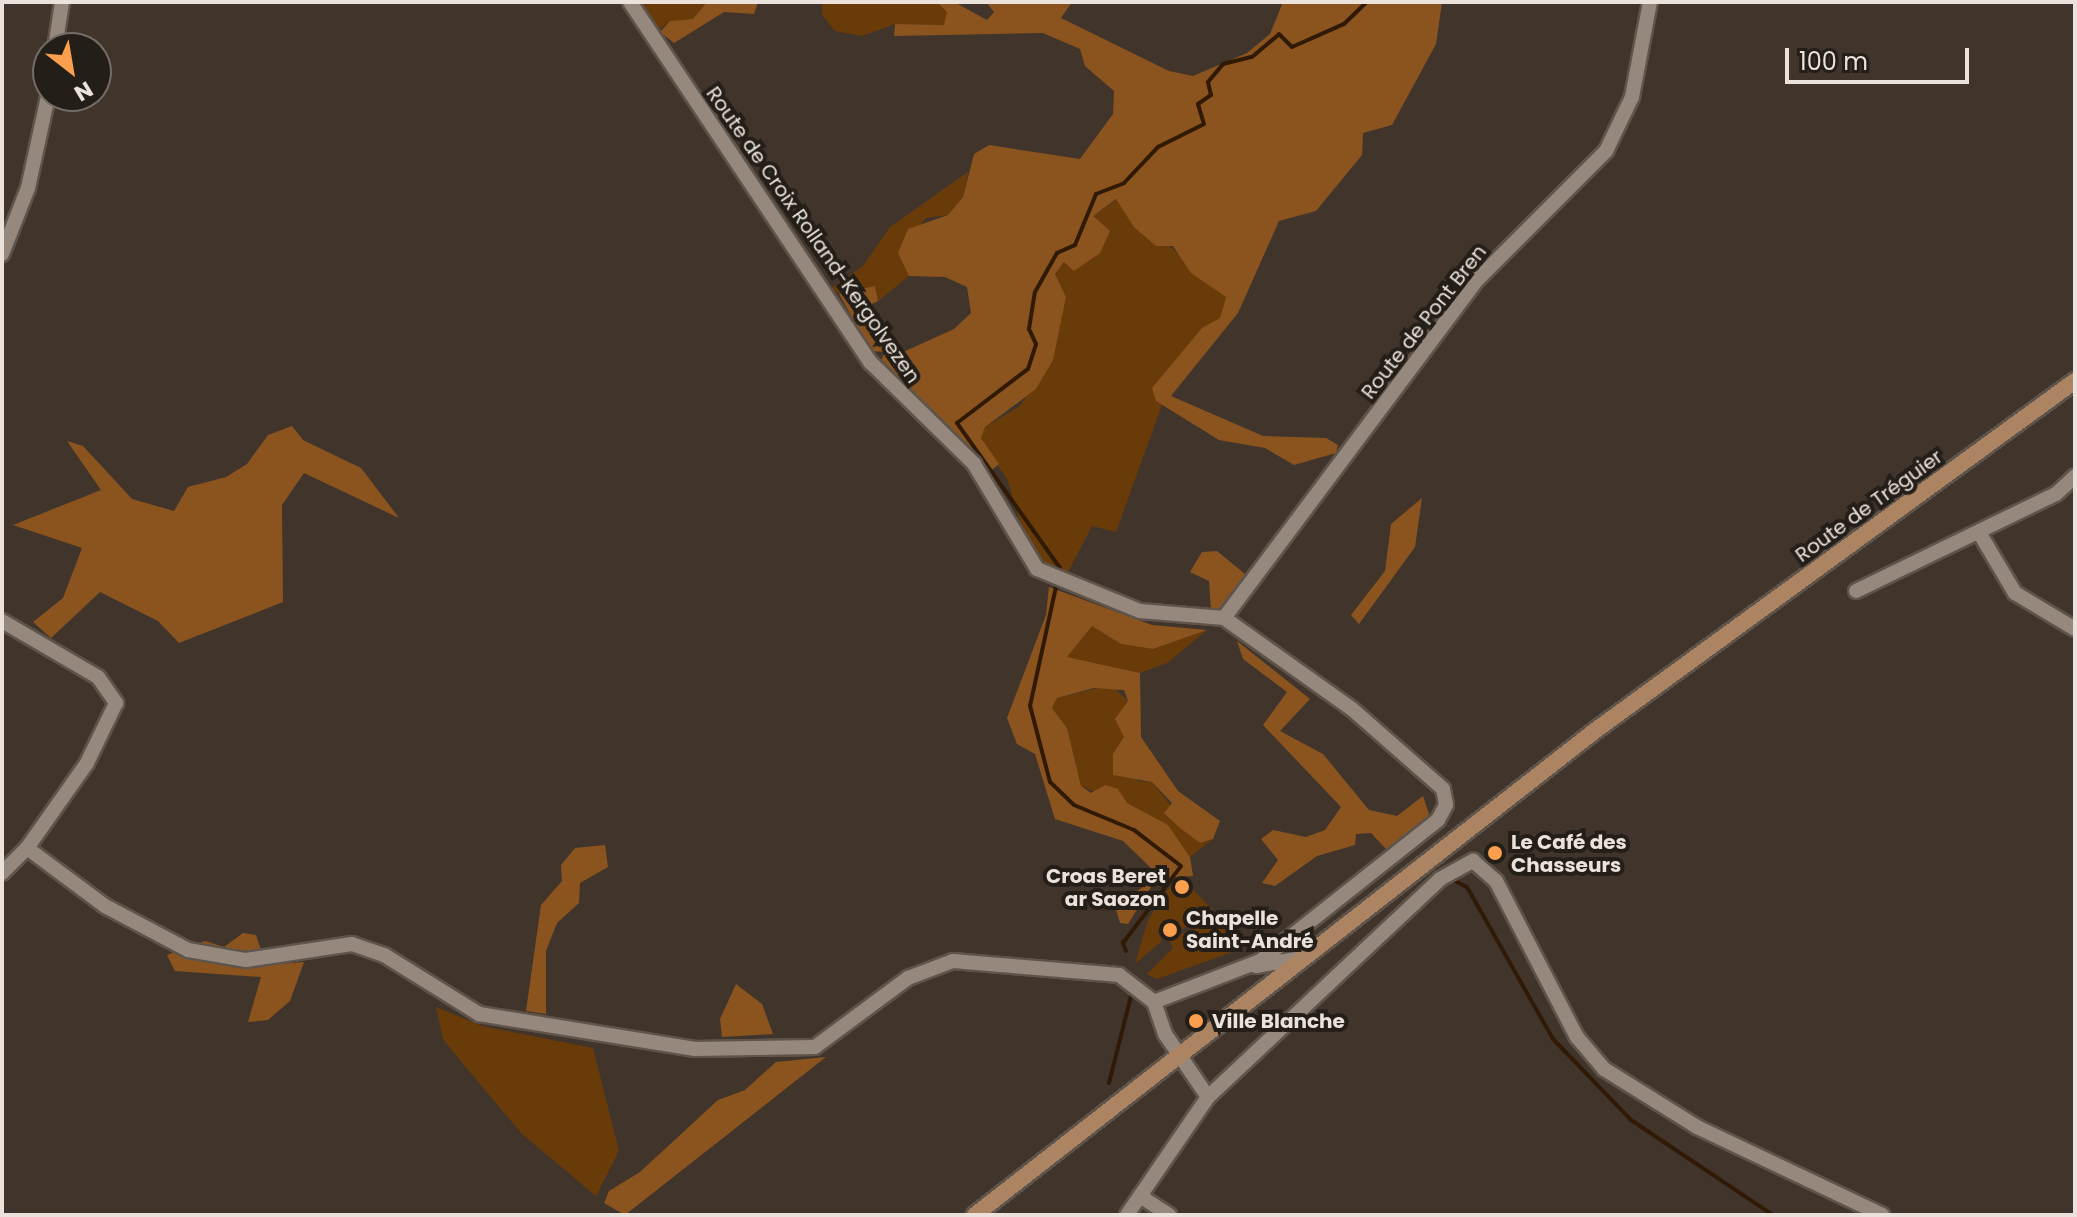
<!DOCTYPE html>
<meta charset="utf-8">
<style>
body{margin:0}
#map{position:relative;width:2077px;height:1217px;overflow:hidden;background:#41352b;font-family:Poppins,sans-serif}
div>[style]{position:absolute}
.green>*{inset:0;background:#693b09}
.forest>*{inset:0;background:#8b541f}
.stream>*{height:4px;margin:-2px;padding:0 2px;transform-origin:2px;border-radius:2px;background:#311a05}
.roads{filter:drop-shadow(2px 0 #5e544b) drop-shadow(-2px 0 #5e544b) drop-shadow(0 2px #5e544b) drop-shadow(0 -2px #5e544b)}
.minor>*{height:14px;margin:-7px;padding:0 7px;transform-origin:7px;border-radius:7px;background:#97887d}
.major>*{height:16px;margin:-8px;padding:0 8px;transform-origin:8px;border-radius:8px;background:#ac8462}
.dots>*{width:22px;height:22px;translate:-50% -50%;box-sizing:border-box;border:4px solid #241e19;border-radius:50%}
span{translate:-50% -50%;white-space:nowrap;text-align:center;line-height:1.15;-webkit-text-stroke:8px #241e19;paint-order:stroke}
.street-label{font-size:20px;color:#eae2db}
.poi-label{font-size:20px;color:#eae2db;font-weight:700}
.left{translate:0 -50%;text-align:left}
.right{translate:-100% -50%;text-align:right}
.frame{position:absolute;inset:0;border:4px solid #eae2db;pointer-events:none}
.north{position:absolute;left:32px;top:32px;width:80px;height:80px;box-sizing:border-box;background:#241e19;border:2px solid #736c67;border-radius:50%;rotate:149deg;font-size:22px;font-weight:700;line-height:32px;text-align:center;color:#eae2db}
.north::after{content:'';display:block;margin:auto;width:28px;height:36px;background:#f99f4d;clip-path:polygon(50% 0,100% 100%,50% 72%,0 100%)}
.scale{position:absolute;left:1785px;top:48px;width:184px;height:36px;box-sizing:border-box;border:4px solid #eae2db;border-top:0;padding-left:10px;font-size:24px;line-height:28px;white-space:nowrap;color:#eae2db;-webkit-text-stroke:6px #241e19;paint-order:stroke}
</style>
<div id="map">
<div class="green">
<div style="clip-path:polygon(637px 2px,707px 2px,693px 19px,670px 21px,656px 32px)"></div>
<div style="clip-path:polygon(822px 2px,938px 2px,948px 12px,944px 25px,895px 24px,862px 36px,835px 31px,822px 15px)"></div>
<div style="clip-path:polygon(968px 172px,963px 197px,948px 215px,926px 218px,898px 253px,909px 276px,878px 301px,875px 286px,839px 294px,831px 288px,863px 266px,890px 227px)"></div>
<div style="clip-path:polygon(1117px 199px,1226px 297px,1220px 319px,1202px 328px,1156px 401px,1162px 405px,1116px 532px,1092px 526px,1068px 572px,1046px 564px,1022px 529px,1008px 481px,981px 438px,985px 427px,1020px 406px,1052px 360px,1066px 297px,1055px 274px,1064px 262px,1100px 253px,1093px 216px)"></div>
<div style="clip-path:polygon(1092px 626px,1121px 644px,1153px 649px,1207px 630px,1167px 663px,1140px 673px,1067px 657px)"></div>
<div style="clip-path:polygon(1111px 685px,1128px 701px,1124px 737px,1113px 754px,1138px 781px,1152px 782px,1200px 843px,1213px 839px,1190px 857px,1168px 825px,1081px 786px,1067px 728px,1052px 708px,1057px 698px)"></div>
<div style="clip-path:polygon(1178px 874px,1212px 909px,1183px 929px,1175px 920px,1157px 931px,1162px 941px,1135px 964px,1148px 920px)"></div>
<div style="clip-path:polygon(1214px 918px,1249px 946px,1157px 979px,1147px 974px,1173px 948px,1169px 940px)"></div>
<div style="clip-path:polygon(436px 1007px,482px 1026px,593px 1048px,619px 1151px,596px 1196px,522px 1134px,464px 1065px,443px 1039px)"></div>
</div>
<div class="forest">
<div style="clip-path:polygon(707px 2px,758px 2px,754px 14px,724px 12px,674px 43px,660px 32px,670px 21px,693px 19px)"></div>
<div style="clip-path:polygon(937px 2px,954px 2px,987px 20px,994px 12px,986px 2px,1072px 2px,1061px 18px,1169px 71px,1193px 76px,1247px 53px,1270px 34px,1283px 2px,1442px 2px,1436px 44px,1392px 125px,1363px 133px,1362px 155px,1316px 211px,1279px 221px,1238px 313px,1171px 396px,1263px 436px,1326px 438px,1338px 445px,1336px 453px,1294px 465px,1265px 448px,1219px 440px,1156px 401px,1152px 388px,1202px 328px,1220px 318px,1226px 297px,1191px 273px,1173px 246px,1156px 246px,1134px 227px,1116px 199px,1093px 216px,1110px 231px,1100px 253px,1074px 271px,1064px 262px,1055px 274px,1066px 297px,1053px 360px,1036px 389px,985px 427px,981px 438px,999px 464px,989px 472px,890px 379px,880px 362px,885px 352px,871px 351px,839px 294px,875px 286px,878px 301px,861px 309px,864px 320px,883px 334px,885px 348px,901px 353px,954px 329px,971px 313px,967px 287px,945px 277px,909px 276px,898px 253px,908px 229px,948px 215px,963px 197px,974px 154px,989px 145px,1080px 159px,1113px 114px,1114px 91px,1085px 66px,1080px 49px,1043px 33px,894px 36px,895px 24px,944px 25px,947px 12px)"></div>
<div style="clip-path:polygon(292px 426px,303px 440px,361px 468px,399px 518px,304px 473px,282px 505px,283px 602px,179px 643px,158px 621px,100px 592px,51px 638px,33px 622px,63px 598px,82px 548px,13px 525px,101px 490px,67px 441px,83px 446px,132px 499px,174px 511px,188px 487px,226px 477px,247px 464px,268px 435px)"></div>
<div style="clip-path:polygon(1422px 498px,1415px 547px,1359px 624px,1351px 615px,1385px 571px,1391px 524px)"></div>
<div style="clip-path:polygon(1217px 551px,1245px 574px,1223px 611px,1211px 611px,1209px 581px,1190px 572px,1202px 552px)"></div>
<div style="clip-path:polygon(1049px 587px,1152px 625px,1207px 630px,1153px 649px,1121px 644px,1092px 626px,1067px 657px,1140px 673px,1141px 737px,1178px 791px,1220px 821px,1213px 839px,1200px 843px,1180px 828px,1164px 813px,1172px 803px,1152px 782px,1113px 775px,1113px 754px,1124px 737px,1115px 719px,1128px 701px,1124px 690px,1094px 688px,1057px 698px,1052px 708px,1067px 728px,1081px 786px,1091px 793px,1105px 785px,1118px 789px,1127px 803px,1168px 825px,1190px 857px,1193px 876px,1156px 879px,1128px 924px,1120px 923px,1115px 906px,1146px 885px,1151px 868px,1123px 841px,1055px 819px,1035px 754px,1017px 744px,1007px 718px,1046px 615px)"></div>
<div style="clip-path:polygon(1237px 641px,1310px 699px,1280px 731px,1323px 754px,1369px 810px,1397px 816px,1423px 796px,1429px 814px,1412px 838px,1387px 850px,1371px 833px,1356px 834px,1355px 845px,1317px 856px,1275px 886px,1262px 883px,1278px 860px,1261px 839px,1273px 830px,1306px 837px,1325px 830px,1341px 807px,1263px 725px,1287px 692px,1243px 659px)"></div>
<div style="clip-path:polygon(605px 845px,608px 867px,580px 883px,579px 903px,557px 923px,546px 951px,546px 1014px,526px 1011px,541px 905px,562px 881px,561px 865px,575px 848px)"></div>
<div style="clip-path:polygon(243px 933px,256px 935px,266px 965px,304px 962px,290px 1001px,268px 1020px,248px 1022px,261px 977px,175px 971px,167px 955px,205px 941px,224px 947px)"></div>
<div style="clip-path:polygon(736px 984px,762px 1004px,773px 1034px,722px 1037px,720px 1019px)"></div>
<div style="clip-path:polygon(826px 1057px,625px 1215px,604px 1203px,609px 1191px,640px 1172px,718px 1100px,745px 1090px,776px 1062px)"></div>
</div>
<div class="stream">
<div style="left:1455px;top:881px;width:13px;rotate:27deg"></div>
<div style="left:1467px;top:887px;width:175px;rotate:60.5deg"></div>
<div style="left:1553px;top:1039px;width:112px;rotate:46.1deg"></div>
<div style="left:1631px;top:1120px;width:171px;rotate:33.8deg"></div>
<div style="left:1126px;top:951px;width:9px;rotate:-111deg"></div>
<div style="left:1123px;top:943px;width:96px;rotate:-53deg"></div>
<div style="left:1181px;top:866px;width:59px;rotate:-142.5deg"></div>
<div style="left:1134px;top:830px;width:65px;rotate:-157.4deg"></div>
<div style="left:1074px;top:805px;width:33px;rotate:-136deg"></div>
<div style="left:1050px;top:782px;width:79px;rotate:-104.7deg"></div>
<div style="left:1030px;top:706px;width:141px;rotate:-77.7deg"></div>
<div style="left:1060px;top:568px;width:178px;rotate:-125.4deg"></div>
<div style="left:957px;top:423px;width:89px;rotate:-37.3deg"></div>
<div style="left:1028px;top:369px;width:26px;rotate:-72deg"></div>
<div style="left:1036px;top:344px;width:17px;rotate:-115deg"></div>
<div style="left:1029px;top:329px;width:37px;rotate:-81deg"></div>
<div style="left:1035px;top:292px;width:45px;rotate:-60.6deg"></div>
<div style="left:1057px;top:253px;width:20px;rotate:-24deg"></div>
<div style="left:1075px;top:245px;width:55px;rotate:-67.6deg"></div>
<div style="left:1096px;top:194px;width:30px;rotate:-21deg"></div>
<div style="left:1124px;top:183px;width:50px;rotate:-46.6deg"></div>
<div style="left:1158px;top:147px;width:51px;rotate:-26.6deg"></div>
<div style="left:1204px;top:124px;width:21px;rotate:-107deg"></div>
<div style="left:1198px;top:104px;width:16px;rotate:-35deg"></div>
<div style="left:1211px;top:95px;width:13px;rotate:-103deg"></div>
<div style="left:1208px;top:82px;width:23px;rotate:-50deg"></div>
<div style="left:1223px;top:64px;width:30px;rotate:-14deg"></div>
<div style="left:1252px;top:57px;width:35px;rotate:-40deg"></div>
<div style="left:1279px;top:34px;width:18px;rotate:45deg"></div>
<div style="left:1292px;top:47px;width:57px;rotate:-23.9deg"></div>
<div style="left:1344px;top:24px;width:32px;rotate:-44deg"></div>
<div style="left:1109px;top:1083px;width:94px;rotate:-75.8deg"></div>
</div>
<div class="roads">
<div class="minor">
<div style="left:630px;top:2px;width:433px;rotate:56.3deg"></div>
<div style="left:870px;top:362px;width:146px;rotate:44.4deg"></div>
<div style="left:974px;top:464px;width:122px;rotate:59deg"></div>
<div style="left:1037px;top:569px;width:111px;rotate:22.2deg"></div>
<div style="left:1140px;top:611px;width:84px;rotate:4.8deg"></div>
<div style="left:1224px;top:618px;width:157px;rotate:35.4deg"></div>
<div style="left:1352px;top:709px;width:121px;rotate:41.3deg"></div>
<div style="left:1443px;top:789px;width:16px;rotate:79deg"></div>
<div style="left:1446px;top:805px;width:17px;rotate:118deg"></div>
<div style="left:1438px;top:820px;width:227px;rotate:141.6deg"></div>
<div style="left:1260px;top:961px;width:114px;rotate:158.9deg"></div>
<div style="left:55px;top:48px;width:47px;rotate:-81.3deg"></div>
<div style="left:2px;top:254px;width:71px;rotate:-68.5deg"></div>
<div style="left:28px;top:188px;width:94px;rotate:-77.7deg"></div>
<div style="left:1980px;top:534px;width:69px;rotate:59.3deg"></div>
<div style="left:2015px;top:593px;width:70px;rotate:31deg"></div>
<div style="left:1856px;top:591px;width:222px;rotate:-25.9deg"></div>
<div style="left:2056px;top:494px;width:26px;rotate:-43deg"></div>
<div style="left:1224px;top:618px;width:424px;rotate:-53.2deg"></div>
<div style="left:1478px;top:279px;width:181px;rotate:-45deg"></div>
<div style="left:1606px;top:151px;width:60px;rotate:-64.3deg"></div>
<div style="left:1632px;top:97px;width:97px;rotate:-79.3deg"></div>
<div style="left:2px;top:621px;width:111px;rotate:30.3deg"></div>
<div style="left:98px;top:677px;width:32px;rotate:55deg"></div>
<div style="left:116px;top:703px;width:67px;rotate:115.8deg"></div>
<div style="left:87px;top:763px;width:104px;rotate:125.2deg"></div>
<div style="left:27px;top:848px;width:97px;rotate:36.6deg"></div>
<div style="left:105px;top:906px;width:94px;rotate:27.9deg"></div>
<div style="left:188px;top:950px;width:59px;rotate:9.8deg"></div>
<div style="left:246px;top:960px;width:107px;rotate:-8.6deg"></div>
<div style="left:352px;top:944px;width:34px;rotate:19deg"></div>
<div style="left:384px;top:955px;width:112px;rotate:31.8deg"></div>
<div style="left:479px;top:1014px;width:219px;rotate:9.2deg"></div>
<div style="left:695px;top:1049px;width:120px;rotate:-1deg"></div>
<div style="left:815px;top:1047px;width:116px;rotate:-36.6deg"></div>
<div style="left:908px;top:978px;width:48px;rotate:-20.7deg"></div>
<div style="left:953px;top:961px;width:167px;rotate:4.8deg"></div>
<div style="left:1119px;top:975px;width:44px;rotate:37.6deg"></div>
<div style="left:1154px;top:1002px;width:34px;rotate:71deg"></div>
<div style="left:1165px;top:1034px;width:76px;rotate:55.7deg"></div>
<div style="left:1208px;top:1097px;width:143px;rotate:124.5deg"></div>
<div style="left:2px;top:873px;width:35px;rotate:-45deg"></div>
<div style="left:1256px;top:966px;width:47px;rotate:-9.9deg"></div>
<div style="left:1208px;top:1097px;width:318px;rotate:-43.2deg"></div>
<div style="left:1440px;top:879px;width:38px;rotate:-29deg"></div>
<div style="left:1473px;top:861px;width:30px;rotate:41deg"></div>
<div style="left:1496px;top:881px;width:176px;rotate:62.6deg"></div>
<div style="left:1577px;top:1037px;width:42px;rotate:49.8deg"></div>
<div style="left:1604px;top:1069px;width:110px;rotate:31.9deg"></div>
<div style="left:1697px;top:1127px;width:205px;rotate:25.4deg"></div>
<div style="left:1140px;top:1196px;width:35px;rotate:33deg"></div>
</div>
<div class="major">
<div style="left:975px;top:1215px;width:788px;rotate:-37.99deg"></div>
<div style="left:1596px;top:730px;width:593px;rotate:-36.08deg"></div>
</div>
</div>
<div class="dots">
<div style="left:1495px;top:853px;background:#f99f4d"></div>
<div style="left:1182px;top:887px;background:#f99f4d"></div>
<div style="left:1170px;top:930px;background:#f99f4d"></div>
<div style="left:1196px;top:1021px;background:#f99f4d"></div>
</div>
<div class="street-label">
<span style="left:813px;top:235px;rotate:55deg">Route de Croix Rolland-Kergolvezen</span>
<span style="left:1424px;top:322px;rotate:-52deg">Route de Pont Bren</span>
<span style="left:1869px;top:506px;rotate:-36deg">Route de Tréguier</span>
</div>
<div class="poi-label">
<span class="left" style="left:1511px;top:854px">Le Café des<br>Chasseurs</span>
<span class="right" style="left:1166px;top:888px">Croas Beret<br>ar Saozon</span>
<span class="left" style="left:1186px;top:930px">Chapelle<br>Saint-André</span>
<span class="left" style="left:1212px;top:1021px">Ville Blanche</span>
</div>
<div class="frame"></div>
<div class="north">N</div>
<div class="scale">100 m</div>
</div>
